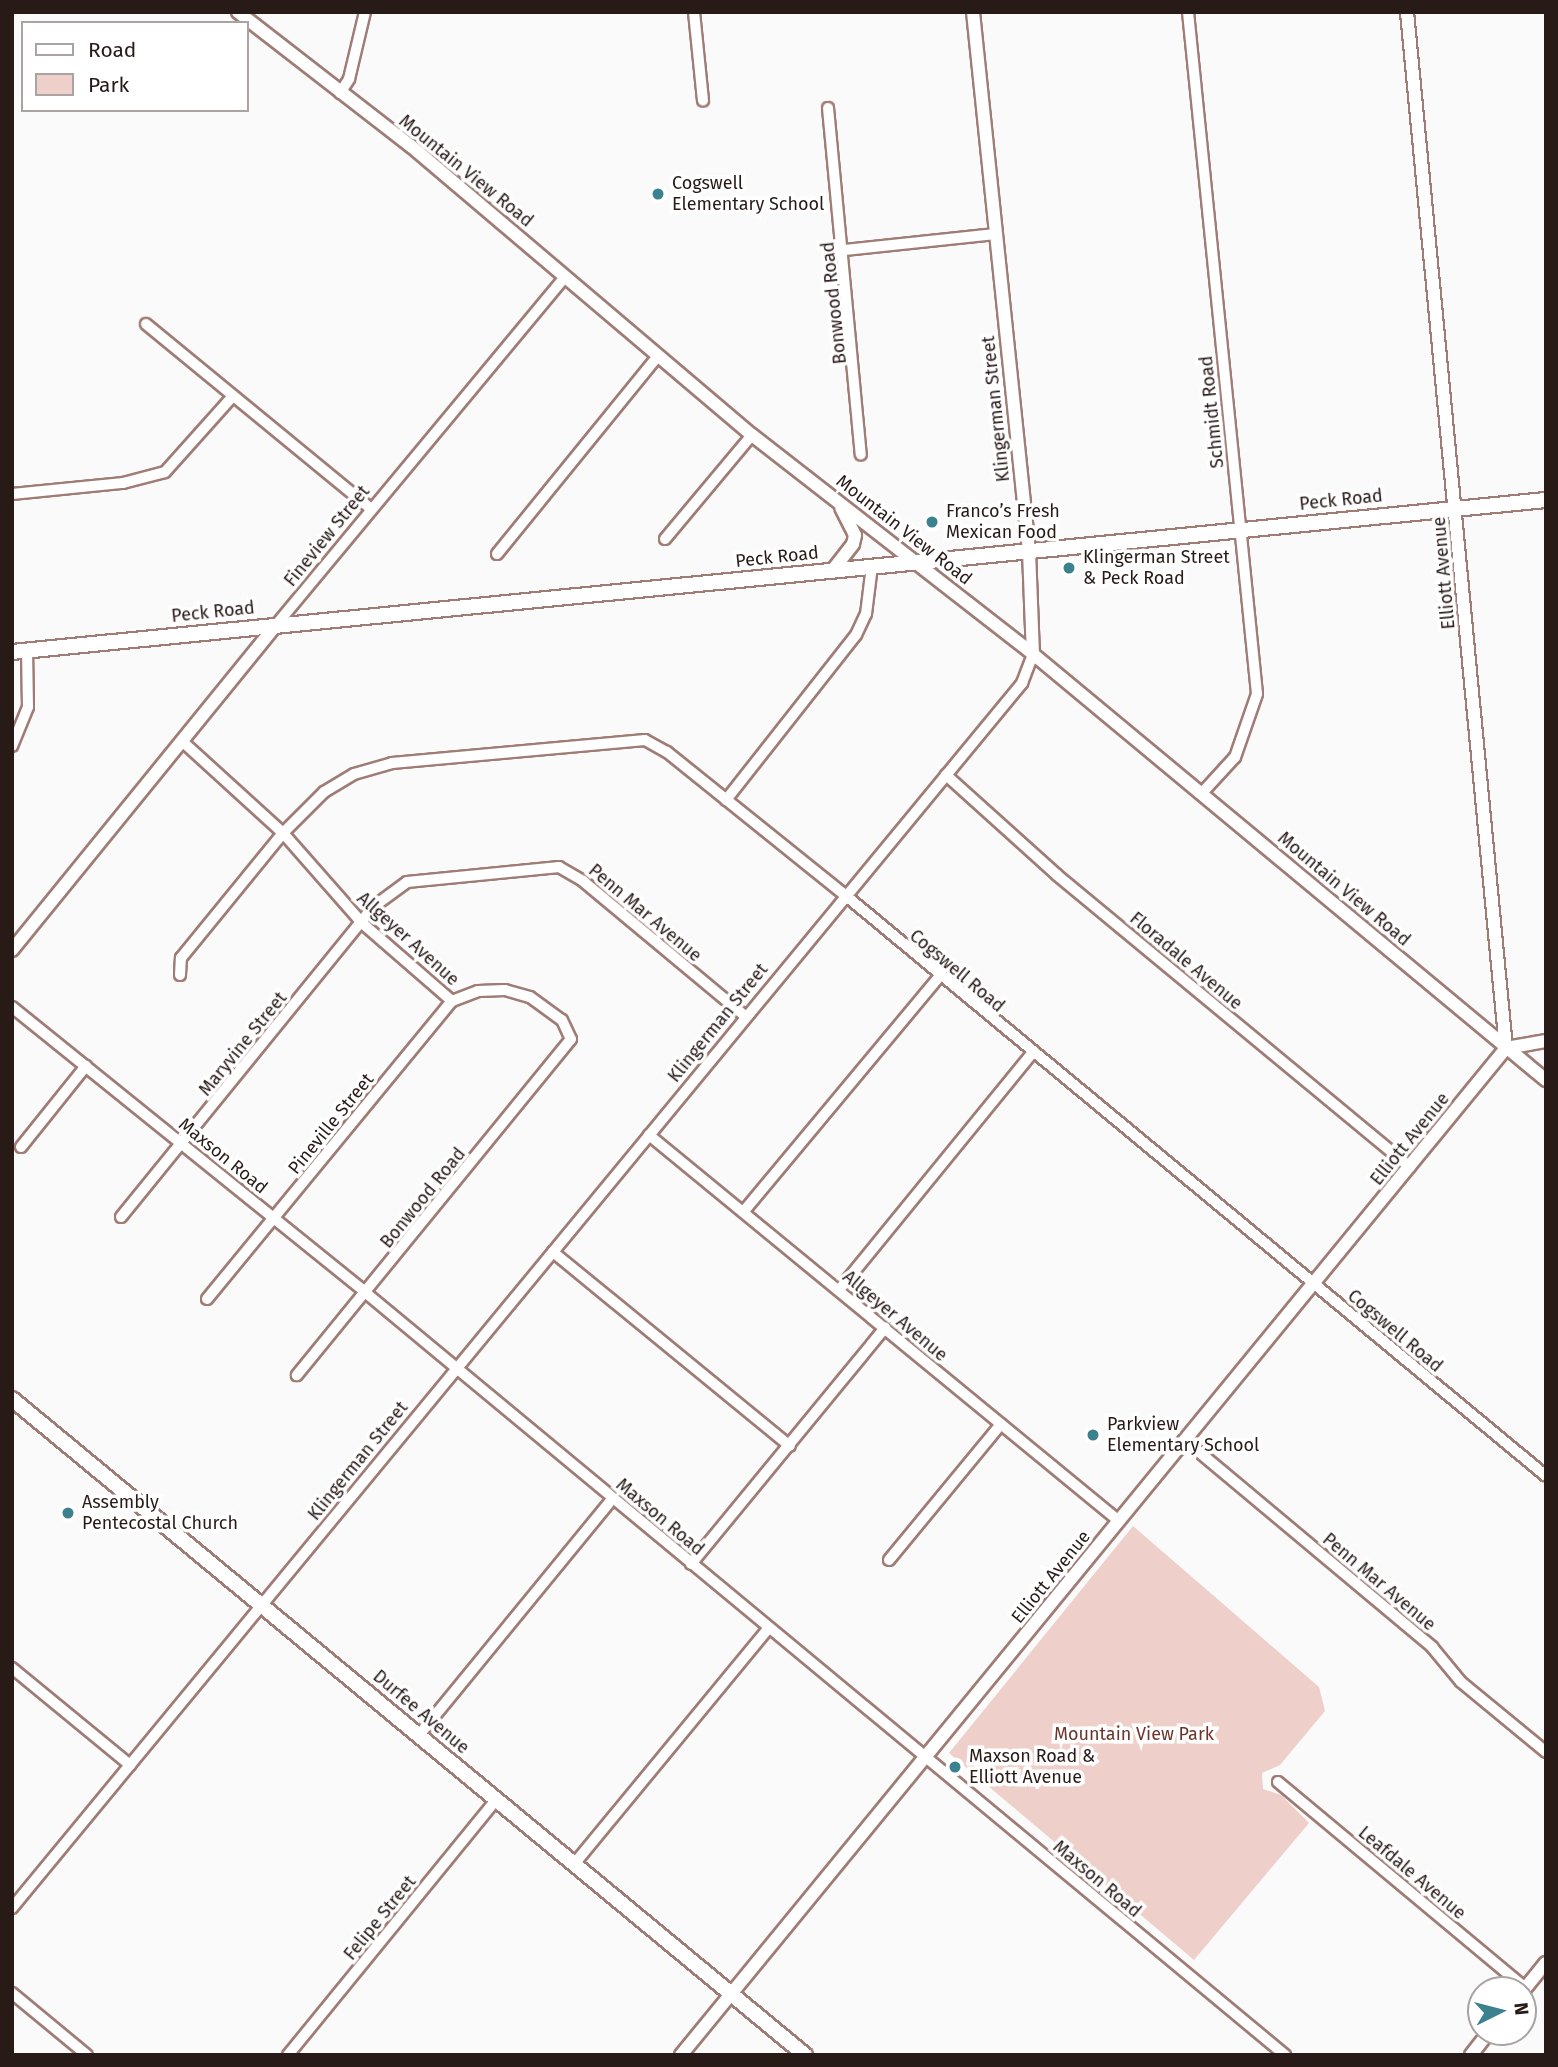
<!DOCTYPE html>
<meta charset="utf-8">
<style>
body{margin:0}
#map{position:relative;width:1558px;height:2067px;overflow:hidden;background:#fafafa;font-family:"Fira Sans",sans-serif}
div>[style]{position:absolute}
.green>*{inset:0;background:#efcfc9}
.roads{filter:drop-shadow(2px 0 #9f7d76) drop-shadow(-2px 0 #9f7d76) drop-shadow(0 2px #9f7d76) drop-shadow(0 -2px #9f7d76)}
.minor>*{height:10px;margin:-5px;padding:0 5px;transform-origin:5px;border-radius:5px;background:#fff}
.tertiary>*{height:12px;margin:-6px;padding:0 6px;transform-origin:6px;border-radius:6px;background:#fff}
.secondary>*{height:14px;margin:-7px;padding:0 7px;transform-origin:7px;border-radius:7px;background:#fff}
.dots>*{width:19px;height:19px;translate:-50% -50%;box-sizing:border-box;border:4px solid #fff;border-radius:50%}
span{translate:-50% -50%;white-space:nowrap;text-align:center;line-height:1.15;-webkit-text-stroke:7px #fff;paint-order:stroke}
.street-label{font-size:18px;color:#271a17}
.poi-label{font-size:18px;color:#271a17}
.left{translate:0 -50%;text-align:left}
.park-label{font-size:18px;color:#6b352c}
.frame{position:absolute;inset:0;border:14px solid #271a17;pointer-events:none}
.legend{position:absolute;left:21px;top:21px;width:228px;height:91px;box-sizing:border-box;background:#fff;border:2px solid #a9a3a2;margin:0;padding:9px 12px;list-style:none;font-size:21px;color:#271a17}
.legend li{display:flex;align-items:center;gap:14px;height:35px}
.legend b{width:35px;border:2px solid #a9a3a2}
.north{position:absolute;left:1467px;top:1976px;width:70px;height:70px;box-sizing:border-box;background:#fff;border:2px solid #a9a3a2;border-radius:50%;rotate:84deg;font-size:19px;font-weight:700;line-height:28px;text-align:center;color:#271a17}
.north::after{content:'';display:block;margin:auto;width:24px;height:32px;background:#3c818e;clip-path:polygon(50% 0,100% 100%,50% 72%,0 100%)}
</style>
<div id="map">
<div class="green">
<div style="clip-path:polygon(1133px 1526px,1319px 1687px,1325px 1711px,1280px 1765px,1262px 1773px,1263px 1789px,1281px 1795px,1309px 1823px,1194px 1960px,949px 1753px)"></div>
</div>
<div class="roads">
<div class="minor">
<div style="left:694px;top:12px;width:89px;rotate:84.2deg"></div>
<div style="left:1188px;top:12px;width:685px;rotate:84.22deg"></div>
<div style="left:1257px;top:694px;width:67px;rotate:109.2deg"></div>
<div style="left:1235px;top:757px;width:49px;rotate:132.5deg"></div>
<div style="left:340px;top:93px;width:17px;rotate:-57deg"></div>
<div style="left:349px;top:79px;width:69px;rotate:-76.6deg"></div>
<div style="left:828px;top:108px;width:348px;rotate:84.6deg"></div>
<div style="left:845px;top:250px;width:151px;rotate:-6.1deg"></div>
<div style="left:146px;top:324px;width:291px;rotate:39.4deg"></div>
<div style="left:12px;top:494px;width:112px;rotate:-5.7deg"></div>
<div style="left:123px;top:483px;width:43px;rotate:-14.7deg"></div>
<div style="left:165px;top:472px;width:101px;rotate:-48.2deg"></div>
<div style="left:665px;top:539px;width:136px;rotate:-50.1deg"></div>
<div style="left:497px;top:554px;width:255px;rotate:-50.9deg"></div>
<div style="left:276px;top:625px;width:452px;rotate:-50.3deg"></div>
<div style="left:183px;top:742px;width:135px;rotate:42.3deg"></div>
<div style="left:283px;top:833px;width:120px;rotate:48.7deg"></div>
<div style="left:362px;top:923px;width:119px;rotate:40.9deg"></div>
<div style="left:452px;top:1001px;width:28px;rotate:-21deg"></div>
<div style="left:478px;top:991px;width:27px;rotate:-2deg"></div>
<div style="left:505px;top:990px;width:26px;rotate:16deg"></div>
<div style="left:530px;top:997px;width:39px;rotate:36deg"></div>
<div style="left:562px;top:1020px;width:21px;rotate:65deg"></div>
<div style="left:571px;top:1039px;width:434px;rotate:129.2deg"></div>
<div style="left:12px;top:746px;width:42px;rotate:-67.7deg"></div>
<div style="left:28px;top:707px;width:57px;rotate:-91deg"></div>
<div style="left:946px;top:775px;width:149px;rotate:42deg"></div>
<div style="left:1057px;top:875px;width:458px;rotate:39.6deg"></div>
<div style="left:726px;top:800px;width:210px;rotate:-51.8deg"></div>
<div style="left:856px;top:635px;width:23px;rotate:-65deg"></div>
<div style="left:866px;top:614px;width:48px;rotate:-82.9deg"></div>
<div style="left:180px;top:975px;width:17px;rotate:-87deg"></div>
<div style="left:181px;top:958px;width:161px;rotate:-50.8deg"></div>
<div style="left:283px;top:833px;width:58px;rotate:-45deg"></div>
<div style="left:324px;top:792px;width:35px;rotate:-31deg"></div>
<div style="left:354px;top:774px;width:40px;rotate:-16deg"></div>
<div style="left:392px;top:763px;width:254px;rotate:-5.2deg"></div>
<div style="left:645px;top:740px;width:25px;rotate:29deg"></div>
<div style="left:667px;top:752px;width:228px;rotate:38.8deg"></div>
<div style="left:845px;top:895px;width:910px;rotate:39.65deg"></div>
<div style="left:12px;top:1007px;width:455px;rotate:38.9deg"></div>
<div style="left:366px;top:1293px;width:1194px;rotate:39.66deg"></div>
<div style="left:649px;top:1135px;width:608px;rotate:39.4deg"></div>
<div style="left:21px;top:1147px;width:104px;rotate:-51.3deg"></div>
<div style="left:744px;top:1211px;width:305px;rotate:-50.2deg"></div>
<div style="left:121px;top:1217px;width:400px;rotate:-50.9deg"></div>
<div style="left:373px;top:907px;width:42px;rotate:-36.3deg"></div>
<div style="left:407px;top:882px;width:153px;rotate:-5.6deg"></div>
<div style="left:559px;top:867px;width:28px;rotate:30deg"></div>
<div style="left:583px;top:881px;width:211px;rotate:39.8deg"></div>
<div style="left:553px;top:1252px;width:306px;rotate:39.3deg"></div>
<div style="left:839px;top:1290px;width:306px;rotate:-50.8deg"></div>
<div style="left:207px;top:1299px;width:386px;rotate:-50.6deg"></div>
<div style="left:1186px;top:1441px;width:321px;rotate:39.9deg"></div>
<div style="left:1432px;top:1647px;width:45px;rotate:50.4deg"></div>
<div style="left:1461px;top:1682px;width:110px;rotate:39.5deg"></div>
<div style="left:889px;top:1560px;width:176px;rotate:-50.5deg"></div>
<div style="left:691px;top:1564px;width:306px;rotate:-50.6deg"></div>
<div style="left:12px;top:1668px;width:153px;rotate:39.4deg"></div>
<div style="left:419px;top:1735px;width:306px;rotate:-50.7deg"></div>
<div style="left:1278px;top:1782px;width:322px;rotate:39.8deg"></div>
<div style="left:575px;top:1863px;width:305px;rotate:-50.5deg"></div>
<div style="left:12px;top:1908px;width:1588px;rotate:-50.49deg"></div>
<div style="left:1022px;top:683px;width:31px;rotate:-69deg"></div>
<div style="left:12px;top:1993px;width:97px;rotate:39.6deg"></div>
<div style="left:288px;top:2055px;width:329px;rotate:-50.8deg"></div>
</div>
<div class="tertiary">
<div style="left:238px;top:12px;width:219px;rotate:37.8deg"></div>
<div style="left:411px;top:146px;width:447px;rotate:40.3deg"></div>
<div style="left:752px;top:435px;width:356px;rotate:37.9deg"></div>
<div style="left:1033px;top:654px;width:667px;rotate:39.71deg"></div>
<div style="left:973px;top:12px;width:542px;rotate:84.07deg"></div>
<div style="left:1029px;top:551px;width:103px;rotate:87.8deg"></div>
<div style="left:832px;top:571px;width:34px;rotate:-52deg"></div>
<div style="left:853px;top:544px;width:9px;rotate:-77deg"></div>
<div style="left:855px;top:535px;width:30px;rotate:-117deg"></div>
<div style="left:12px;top:950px;width:419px;rotate:-50.9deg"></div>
<div style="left:1506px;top:1048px;width:41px;rotate:-9.9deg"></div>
<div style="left:1523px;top:1991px;width:36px;rotate:-51deg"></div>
<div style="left:681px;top:2055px;width:1302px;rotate:-50.67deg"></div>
<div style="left:1506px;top:1048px;width:1041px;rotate:-95.46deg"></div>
<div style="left:1471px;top:2055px;width:29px;rotate:-52deg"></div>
</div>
<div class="secondary">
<div style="left:12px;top:652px;width:1542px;rotate:-5.66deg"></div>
<div style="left:12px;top:1399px;width:1029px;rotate:39.6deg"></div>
</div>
</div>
<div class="dots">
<div style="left:658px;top:194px;background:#3c818e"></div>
<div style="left:932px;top:522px;background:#3c818e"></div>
<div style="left:1069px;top:568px;background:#3c818e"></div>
<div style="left:1093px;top:1435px;background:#3c818e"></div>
<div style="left:68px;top:1513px;background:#3c818e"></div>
<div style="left:955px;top:1767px;background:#3c818e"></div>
</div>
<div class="street-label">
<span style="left:466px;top:171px;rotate:39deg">Mountain View Road</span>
<span style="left:834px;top:303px;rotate:-96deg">Bonwood Road</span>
<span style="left:996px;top:409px;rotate:-96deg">Klingerman Street</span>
<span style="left:1212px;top:412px;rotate:-96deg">Schmidt Road</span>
<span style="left:1341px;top:500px;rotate:-6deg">Peck Road</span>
<span style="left:904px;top:530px;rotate:38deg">Mountain View Road</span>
<span style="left:327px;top:536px;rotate:-51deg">Fineview Street</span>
<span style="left:777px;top:557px;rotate:-6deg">Peck Road</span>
<span style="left:1444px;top:573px;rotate:-95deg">Elliott Avenue</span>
<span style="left:213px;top:612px;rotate:-6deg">Peck Road</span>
<span style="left:1344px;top:889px;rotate:40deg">Mountain View Road</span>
<span style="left:645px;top:913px;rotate:40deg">Penn Mar Avenue</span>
<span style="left:408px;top:939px;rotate:42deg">Allgeyer Avenue</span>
<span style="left:1186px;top:961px;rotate:40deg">Floradale Avenue</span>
<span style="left:957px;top:971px;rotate:40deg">Cogswell Road</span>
<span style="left:718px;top:1023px;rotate:-51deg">Klingerman Street</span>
<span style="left:243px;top:1044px;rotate:-51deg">Maryvine Street</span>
<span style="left:331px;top:1124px;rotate:-51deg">Pineville Street</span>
<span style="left:1410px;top:1139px;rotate:-51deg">Elliott Avenue</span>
<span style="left:223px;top:1156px;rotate:39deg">Maxson Road</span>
<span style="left:423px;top:1198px;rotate:-51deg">Bonwood Road</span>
<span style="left:895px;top:1316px;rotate:40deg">Allgeyer Avenue</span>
<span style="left:1395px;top:1331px;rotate:40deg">Cogswell Road</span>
<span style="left:358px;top:1461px;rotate:-51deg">Klingerman Street</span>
<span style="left:660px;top:1517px;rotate:40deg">Maxson Road</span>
<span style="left:1051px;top:1577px;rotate:-51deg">Elliott Avenue</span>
<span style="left:1379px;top:1582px;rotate:40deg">Penn Mar Avenue</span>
<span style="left:421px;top:1712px;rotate:40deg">Durfee Avenue</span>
<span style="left:1412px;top:1873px;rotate:40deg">Leafdale Avenue</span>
<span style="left:1097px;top:1879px;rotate:40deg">Maxson Road</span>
<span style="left:380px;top:1918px;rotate:-51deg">Felipe Street</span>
</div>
<div class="poi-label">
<span class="left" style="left:672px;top:194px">Cogswell<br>Elementary School</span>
<span class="left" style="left:946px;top:522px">Franco’s Fresh<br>Mexican Food</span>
<span class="left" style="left:1083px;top:568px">Klingerman Street<br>&amp; Peck Road</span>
<span class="left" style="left:1107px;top:1435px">Parkview<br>Elementary School</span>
<span class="left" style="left:82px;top:1513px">Assembly<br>Pentecostal Church</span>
<span class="left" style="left:969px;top:1767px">Maxson Road &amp;<br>Elliott Avenue</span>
</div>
<div class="park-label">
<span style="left:1134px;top:1734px">Mountain View Park</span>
</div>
<div class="frame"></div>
<ul class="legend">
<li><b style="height:9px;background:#fff"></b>Road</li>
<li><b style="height:19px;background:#efcfc9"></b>Park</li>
</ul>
<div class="north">N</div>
</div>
